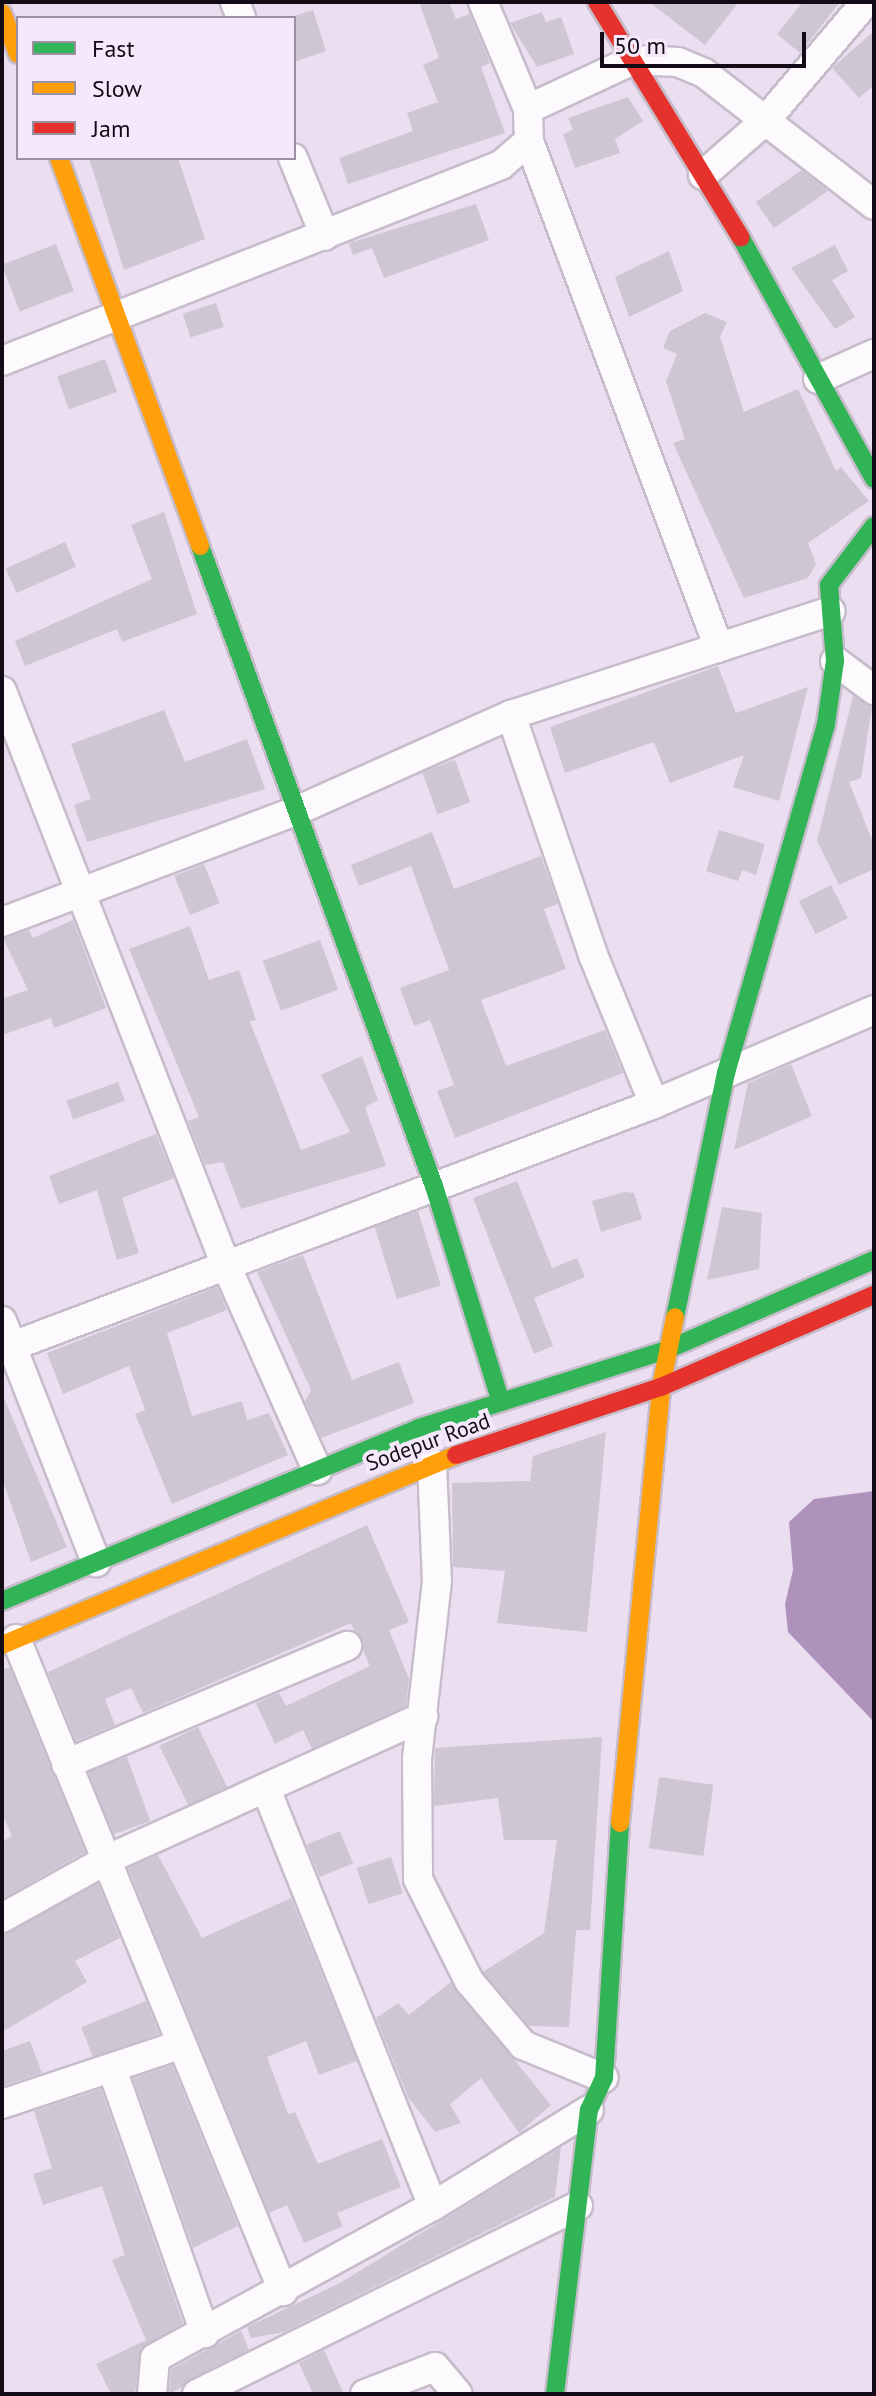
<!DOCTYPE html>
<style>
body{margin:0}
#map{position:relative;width:876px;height:2396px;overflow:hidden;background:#eadef0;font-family:"PT Sans",sans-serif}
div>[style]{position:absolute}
.water>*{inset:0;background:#af92bc}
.building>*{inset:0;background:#cfc6d4;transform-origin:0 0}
.roads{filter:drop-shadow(2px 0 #c6bcca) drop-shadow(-2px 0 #c6bcca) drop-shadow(0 2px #c6bcca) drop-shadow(0 -2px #c6bcca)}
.street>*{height:28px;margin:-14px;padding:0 14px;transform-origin:14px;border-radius:14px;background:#fcfafd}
.fast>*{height:18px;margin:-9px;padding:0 9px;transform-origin:9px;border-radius:9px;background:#30b455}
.slow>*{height:18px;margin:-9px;padding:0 9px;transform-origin:9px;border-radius:9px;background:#ff9f0a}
.jam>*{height:18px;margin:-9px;padding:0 9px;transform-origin:9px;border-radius:9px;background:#e5322d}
span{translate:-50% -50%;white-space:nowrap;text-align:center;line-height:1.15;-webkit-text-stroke:8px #f5e8fb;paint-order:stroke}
.street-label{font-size:22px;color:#130c16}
.frame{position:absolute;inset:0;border:4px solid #130c16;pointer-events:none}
.legend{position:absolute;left:16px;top:16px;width:280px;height:144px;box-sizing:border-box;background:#f5e8fb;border:2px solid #9b909f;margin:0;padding:10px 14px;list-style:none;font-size:24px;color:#130c16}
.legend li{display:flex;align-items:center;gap:16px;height:40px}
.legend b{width:40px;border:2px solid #9b909f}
.scale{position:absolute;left:600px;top:32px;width:206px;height:36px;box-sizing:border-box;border:4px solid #130c16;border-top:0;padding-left:10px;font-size:24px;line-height:28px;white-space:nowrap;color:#130c16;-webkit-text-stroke:6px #f5e8fb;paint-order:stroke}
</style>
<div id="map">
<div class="water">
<div style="clip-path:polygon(874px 1491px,874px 1722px,788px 1632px,785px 1604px,793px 1570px,789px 1522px,814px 1499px)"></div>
</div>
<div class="building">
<div style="clip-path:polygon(419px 2px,449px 2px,456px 19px,470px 14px,490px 63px,481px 67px,505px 133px,348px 184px,339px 158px,413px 131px,407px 113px,438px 102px,423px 65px,439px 58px)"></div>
<div style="clip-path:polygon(649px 2px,739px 2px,705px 45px)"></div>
<div style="clip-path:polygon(803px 2px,840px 2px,800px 53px,777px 34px)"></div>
<div style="clip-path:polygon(313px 10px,326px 51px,294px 62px,294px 16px)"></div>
<div style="clip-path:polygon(542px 12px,546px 22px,561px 17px,574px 54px,537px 67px,510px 23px)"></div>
<div style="clip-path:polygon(874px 31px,874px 85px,859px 98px,832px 68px)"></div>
<div style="clip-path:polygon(628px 97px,643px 121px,615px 139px,620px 153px,575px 168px,563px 134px,573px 130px,568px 118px)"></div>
<div style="clip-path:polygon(89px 158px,178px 158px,205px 239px,124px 270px)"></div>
<div style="clip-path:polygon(802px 170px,828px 191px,774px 228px,756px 202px)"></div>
<div style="clip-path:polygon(476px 204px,489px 240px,384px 278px,372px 248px,353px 255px,349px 243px)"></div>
<div style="left:56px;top:244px;width:50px;height:58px;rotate:69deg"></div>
<div style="clip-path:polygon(835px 245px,848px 271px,832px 280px,855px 317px,835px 329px,791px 268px)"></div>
<div style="clip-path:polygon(669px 251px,683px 291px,629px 317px,615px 277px)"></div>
<div style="left:216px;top:303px;width:25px;height:35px;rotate:72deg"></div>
<div style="clip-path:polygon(705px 313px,727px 322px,720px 337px,744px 412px,798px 389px,836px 471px,841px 467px,869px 501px,808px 543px,816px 564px,808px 578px,744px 598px,673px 443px,685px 439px,666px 381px,677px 354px,663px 348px,670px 331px)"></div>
<div style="left:105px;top:359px;width:35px;height:51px;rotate:70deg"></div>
<div style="clip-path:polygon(164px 512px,197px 614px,122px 642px,117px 629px,25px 666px,15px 641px,152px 579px,131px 525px)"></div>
<div style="left:65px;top:542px;width:27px;height:65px;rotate:66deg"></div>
<div style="clip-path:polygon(718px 666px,736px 713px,808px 687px,779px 801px,733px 787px,744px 755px,670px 783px,654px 742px,565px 773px,550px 727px)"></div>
<div style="clip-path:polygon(853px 696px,872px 707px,861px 778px,849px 782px,874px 845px,874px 869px,839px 885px,817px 841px)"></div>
<div style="clip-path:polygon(164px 710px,185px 762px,247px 739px,265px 789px,87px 842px,74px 805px,91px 799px,71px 744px)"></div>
<div style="left:455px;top:760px;width:45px;height:35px;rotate:70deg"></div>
<div style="clip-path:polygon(719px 830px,765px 844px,756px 875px,742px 870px,738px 881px,706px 871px)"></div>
<div style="clip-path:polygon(432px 832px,454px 889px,541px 856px,558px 904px,544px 909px,566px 969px,481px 1000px,506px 1066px,605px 1030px,623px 1073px,455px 1138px,437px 1091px,454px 1085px,430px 1020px,414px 1026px,400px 988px,449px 970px,411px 866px,359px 886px,351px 865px)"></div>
<div style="left:204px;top:864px;width:42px;height:32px;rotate:68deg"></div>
<div style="left:831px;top:885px;width:37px;height:36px;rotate:63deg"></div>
<div style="clip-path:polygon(73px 920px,106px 1008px,54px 1028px,51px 1018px,2px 1035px,2px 999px,28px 990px,3px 938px,29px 930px,33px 938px)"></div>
<div style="clip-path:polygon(190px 926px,209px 980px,239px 970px,256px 1020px,250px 1022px,301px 1150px,350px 1132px,321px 1075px,362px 1056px,378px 1100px,365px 1107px,386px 1166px,241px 1209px,223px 1162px,205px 1165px,188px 1121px,199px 1117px,129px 949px)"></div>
<div style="left:320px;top:940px;width:53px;height:61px;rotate:70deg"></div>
<div style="clip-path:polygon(791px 1064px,812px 1116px,734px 1150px,748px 1083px)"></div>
<div style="left:118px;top:1082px;width:20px;height:55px;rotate:70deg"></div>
<div style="clip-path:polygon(156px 1134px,174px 1178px,122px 1198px,139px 1253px,117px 1260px,97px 1190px,59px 1204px,49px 1176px)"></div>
<div style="clip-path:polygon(517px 1181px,552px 1268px,577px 1258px,585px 1277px,534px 1298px,553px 1346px,534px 1354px,473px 1198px)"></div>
<div style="clip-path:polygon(625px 1192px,634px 1193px,642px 1219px,601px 1232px,592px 1201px)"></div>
<div style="clip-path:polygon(722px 1207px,762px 1213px,759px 1269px,707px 1280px)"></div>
<div style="left:418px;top:1211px;width:78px;height:46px;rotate:73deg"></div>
<div style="clip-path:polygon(303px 1255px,352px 1380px,399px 1362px,414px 1403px,321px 1438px,305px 1401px,311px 1390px,257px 1272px)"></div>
<div style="clip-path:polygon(217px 1287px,227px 1310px,167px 1333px,192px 1416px,242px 1401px,247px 1420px,269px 1413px,288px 1455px,172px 1504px,135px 1414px,145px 1410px,129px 1366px,63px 1394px,47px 1353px)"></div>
<div style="clip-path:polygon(4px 1398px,67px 1547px,31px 1562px,2px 1478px)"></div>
<div style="clip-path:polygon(606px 1432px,587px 1632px,497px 1623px,505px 1571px,453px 1567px,452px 1483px,530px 1481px,533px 1456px)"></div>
<div style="clip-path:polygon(367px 1525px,409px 1622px,389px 1630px,409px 1679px,406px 1706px,312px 1749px,303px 1730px,275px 1744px,256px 1703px,279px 1693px,286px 1706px,370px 1666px,351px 1623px,143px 1713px,131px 1688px,105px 1699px,115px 1725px,76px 1741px,48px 1672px)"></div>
<div style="clip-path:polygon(10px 1668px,85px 1852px,2px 1899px,2px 1842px,12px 1836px,2px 1813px,2px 1669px)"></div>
<div style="left:198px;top:1727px;width:67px;height:43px;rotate:64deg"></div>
<div style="clip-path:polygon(602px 1737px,590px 1930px,576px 1930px,569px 2027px,529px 2026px,483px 1972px,544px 1933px,557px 1840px,504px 1840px,498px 1798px,434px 1806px,435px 1748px)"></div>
<div style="left:127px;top:1757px;width:68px;height:41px;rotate:70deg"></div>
<div style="left:659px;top:1777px;width:55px;height:72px;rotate:8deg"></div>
<div style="left:340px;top:1831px;width:35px;height:36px;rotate:68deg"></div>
<div style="clip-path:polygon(158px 1855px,202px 1938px,291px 1898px,357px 2061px,319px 2075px,306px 2041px,267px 2057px,288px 2114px,295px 2112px,318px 2164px,382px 2139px,401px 2187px,337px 2213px,343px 2226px,304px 2243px,287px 2205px,269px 2213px,128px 1868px)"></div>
<div style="left:391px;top:1857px;width:38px;height:36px;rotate:72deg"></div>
<div style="clip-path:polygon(98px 1884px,120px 1938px,75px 1961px,87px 1982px,2px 2032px,2px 1935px)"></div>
<div style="clip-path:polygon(451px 1982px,551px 2105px,519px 2133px,481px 2078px,450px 2104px,461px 2123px,435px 2132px,408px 2097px,376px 2018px,398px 2003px,409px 2015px)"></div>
<div style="left:146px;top:2001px;width:35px;height:70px;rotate:68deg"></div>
<div style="clip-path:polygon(30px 2041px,42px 2073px,2px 2086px,2px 2051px)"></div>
<div style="clip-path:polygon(172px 2065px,238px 2226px,193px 2248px,133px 2078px)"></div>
<div style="clip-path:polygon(101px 2089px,183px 2323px,141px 2348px,135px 2394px,111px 2394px,96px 2364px,146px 2340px,112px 2260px,125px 2255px,102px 2186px,43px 2205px,33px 2174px,52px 2168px,34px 2111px)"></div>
<div style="clip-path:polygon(561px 2147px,555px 2197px,284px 2332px,251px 2338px,247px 2327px,340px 2283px)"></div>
<div style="clip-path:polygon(241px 2331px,249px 2350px,169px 2394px,171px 2369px)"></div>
<div style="clip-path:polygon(324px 2350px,344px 2394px,313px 2394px,299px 2363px)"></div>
</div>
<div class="roads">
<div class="street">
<div style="left:235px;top:2px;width:17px;rotate:69deg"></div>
<div style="left:483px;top:2px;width:116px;rotate:67.2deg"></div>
<div style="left:528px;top:109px;width:116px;rotate:-25deg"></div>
<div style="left:633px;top:60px;width:45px;rotate:2.5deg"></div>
<div style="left:678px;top:62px;width:28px;rotate:23deg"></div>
<div style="left:704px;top:73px;width:215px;rotate:37.8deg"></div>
<div style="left:529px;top:141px;width:541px;rotate:69.46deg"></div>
<div style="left:293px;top:158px;width:84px;rotate:67.7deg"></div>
<div style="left:703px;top:175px;width:82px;rotate:-41.1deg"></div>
<div style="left:765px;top:121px;width:156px;rotate:-49.7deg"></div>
<div style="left:2px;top:361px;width:536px;rotate:-21.44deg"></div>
<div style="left:501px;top:165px;width:37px;rotate:-41deg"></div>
<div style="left:529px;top:141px;width:32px;rotate:-92deg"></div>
<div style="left:818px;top:379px;width:61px;rotate:-24.1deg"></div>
<div style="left:835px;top:661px;width:49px;rotate:36.6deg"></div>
<div style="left:2px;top:691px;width:614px;rotate:68.7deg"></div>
<div style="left:225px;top:1263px;width:227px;rotate:66deg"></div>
<div style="left:511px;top:715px;width:336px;rotate:-18deg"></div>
<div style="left:2px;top:922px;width:314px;rotate:-20.7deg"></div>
<div style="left:296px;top:811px;width:235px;rotate:-24.1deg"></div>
<div style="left:511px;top:715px;width:254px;rotate:71.1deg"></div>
<div style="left:593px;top:955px;width:161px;rotate:67.7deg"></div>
<div style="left:2px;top:1321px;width:259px;rotate:68.7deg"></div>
<div style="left:2px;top:1350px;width:697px;rotate:-20.67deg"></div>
<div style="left:654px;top:1104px;width:239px;rotate:-23.1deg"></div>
<div style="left:432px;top:1463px;width:118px;rotate:87.6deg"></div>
<div style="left:437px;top:1581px;width:178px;rotate:96.4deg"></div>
<div style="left:417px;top:1758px;width:121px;rotate:89.5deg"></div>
<div style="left:418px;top:1879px;width:114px;rotate:63.4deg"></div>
<div style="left:469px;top:1981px;width:84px;rotate:49.8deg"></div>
<div style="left:523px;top:2045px;width:87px;rotate:22.2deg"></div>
<div style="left:16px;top:1639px;width:705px;rotate:67.73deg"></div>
<div style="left:66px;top:1764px;width:305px;rotate:-22.8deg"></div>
<div style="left:266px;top:1789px;width:449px;rotate:68.2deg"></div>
<div style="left:2px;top:1918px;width:121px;rotate:-29.1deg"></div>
<div style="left:108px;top:1859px;width:346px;rotate:-24.3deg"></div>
<div style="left:112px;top:2069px;width:280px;rotate:70.6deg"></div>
<div style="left:2px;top:2104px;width:187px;rotate:-18.4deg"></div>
<div style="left:152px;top:2394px;width:36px;rotate:-85deg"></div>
<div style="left:155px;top:2358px;width:317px;rotate:-28.7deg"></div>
<div style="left:433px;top:2206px;width:183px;rotate:-31.6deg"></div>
<div style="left:197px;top:2394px;width:425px;rotate:-26.3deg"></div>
<div style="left:365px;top:2394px;width:75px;rotate:-21.1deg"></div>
<div style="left:435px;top:2367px;width:35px;rotate:50deg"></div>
</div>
<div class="fast">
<div style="left:741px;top:238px;width:275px;rotate:61.1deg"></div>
<div style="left:200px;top:546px;width:681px;rotate:69.92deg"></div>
<div style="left:434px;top:1186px;width:226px;rotate:72.8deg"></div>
<div style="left:675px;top:1317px;width:249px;rotate:-78.2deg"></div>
<div style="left:726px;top:1073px;width:363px;rotate:-74deg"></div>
<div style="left:826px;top:724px;width:64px;rotate:-81.9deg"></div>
<div style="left:835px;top:661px;width:76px;rotate:-94.5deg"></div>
<div style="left:829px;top:585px;width:74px;rotate:-52.7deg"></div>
<div style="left:2px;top:1601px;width:451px;rotate:-22.5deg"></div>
<div style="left:419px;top:1428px;width:262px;rotate:-17.5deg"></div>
<div style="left:669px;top:1349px;width:223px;rotate:-23.5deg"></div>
<div style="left:555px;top:2394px;width:286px;rotate:-83.2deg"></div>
<div style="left:589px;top:2110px;width:35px;rotate:-65deg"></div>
<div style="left:604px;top:2078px;width:256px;rotate:-86.4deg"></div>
</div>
<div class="slow">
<div style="left:2px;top:13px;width:44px;rotate:68.7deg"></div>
<div style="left:59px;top:158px;width:413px;rotate:70deg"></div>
<div style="left:2px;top:1645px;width:492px;rotate:-22.7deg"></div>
<div style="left:620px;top:1823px;width:438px;rotate:-84.6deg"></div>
<div style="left:661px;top:1387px;width:71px;rotate:-78.7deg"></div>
</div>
<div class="jam">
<div style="left:597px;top:2px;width:276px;rotate:58.6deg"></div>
<div style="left:456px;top:1455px;width:216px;rotate:-18.4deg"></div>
<div style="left:661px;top:1387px;width:232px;rotate:-23.4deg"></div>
</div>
</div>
<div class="street-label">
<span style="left:428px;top:1442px;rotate:-20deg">Sodepur Road</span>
</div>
<div class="frame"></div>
<ul class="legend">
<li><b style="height:10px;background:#30b455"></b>Fast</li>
<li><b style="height:10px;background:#ff9f0a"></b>Slow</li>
<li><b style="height:10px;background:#e5322d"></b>Jam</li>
</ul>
<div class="scale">50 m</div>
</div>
